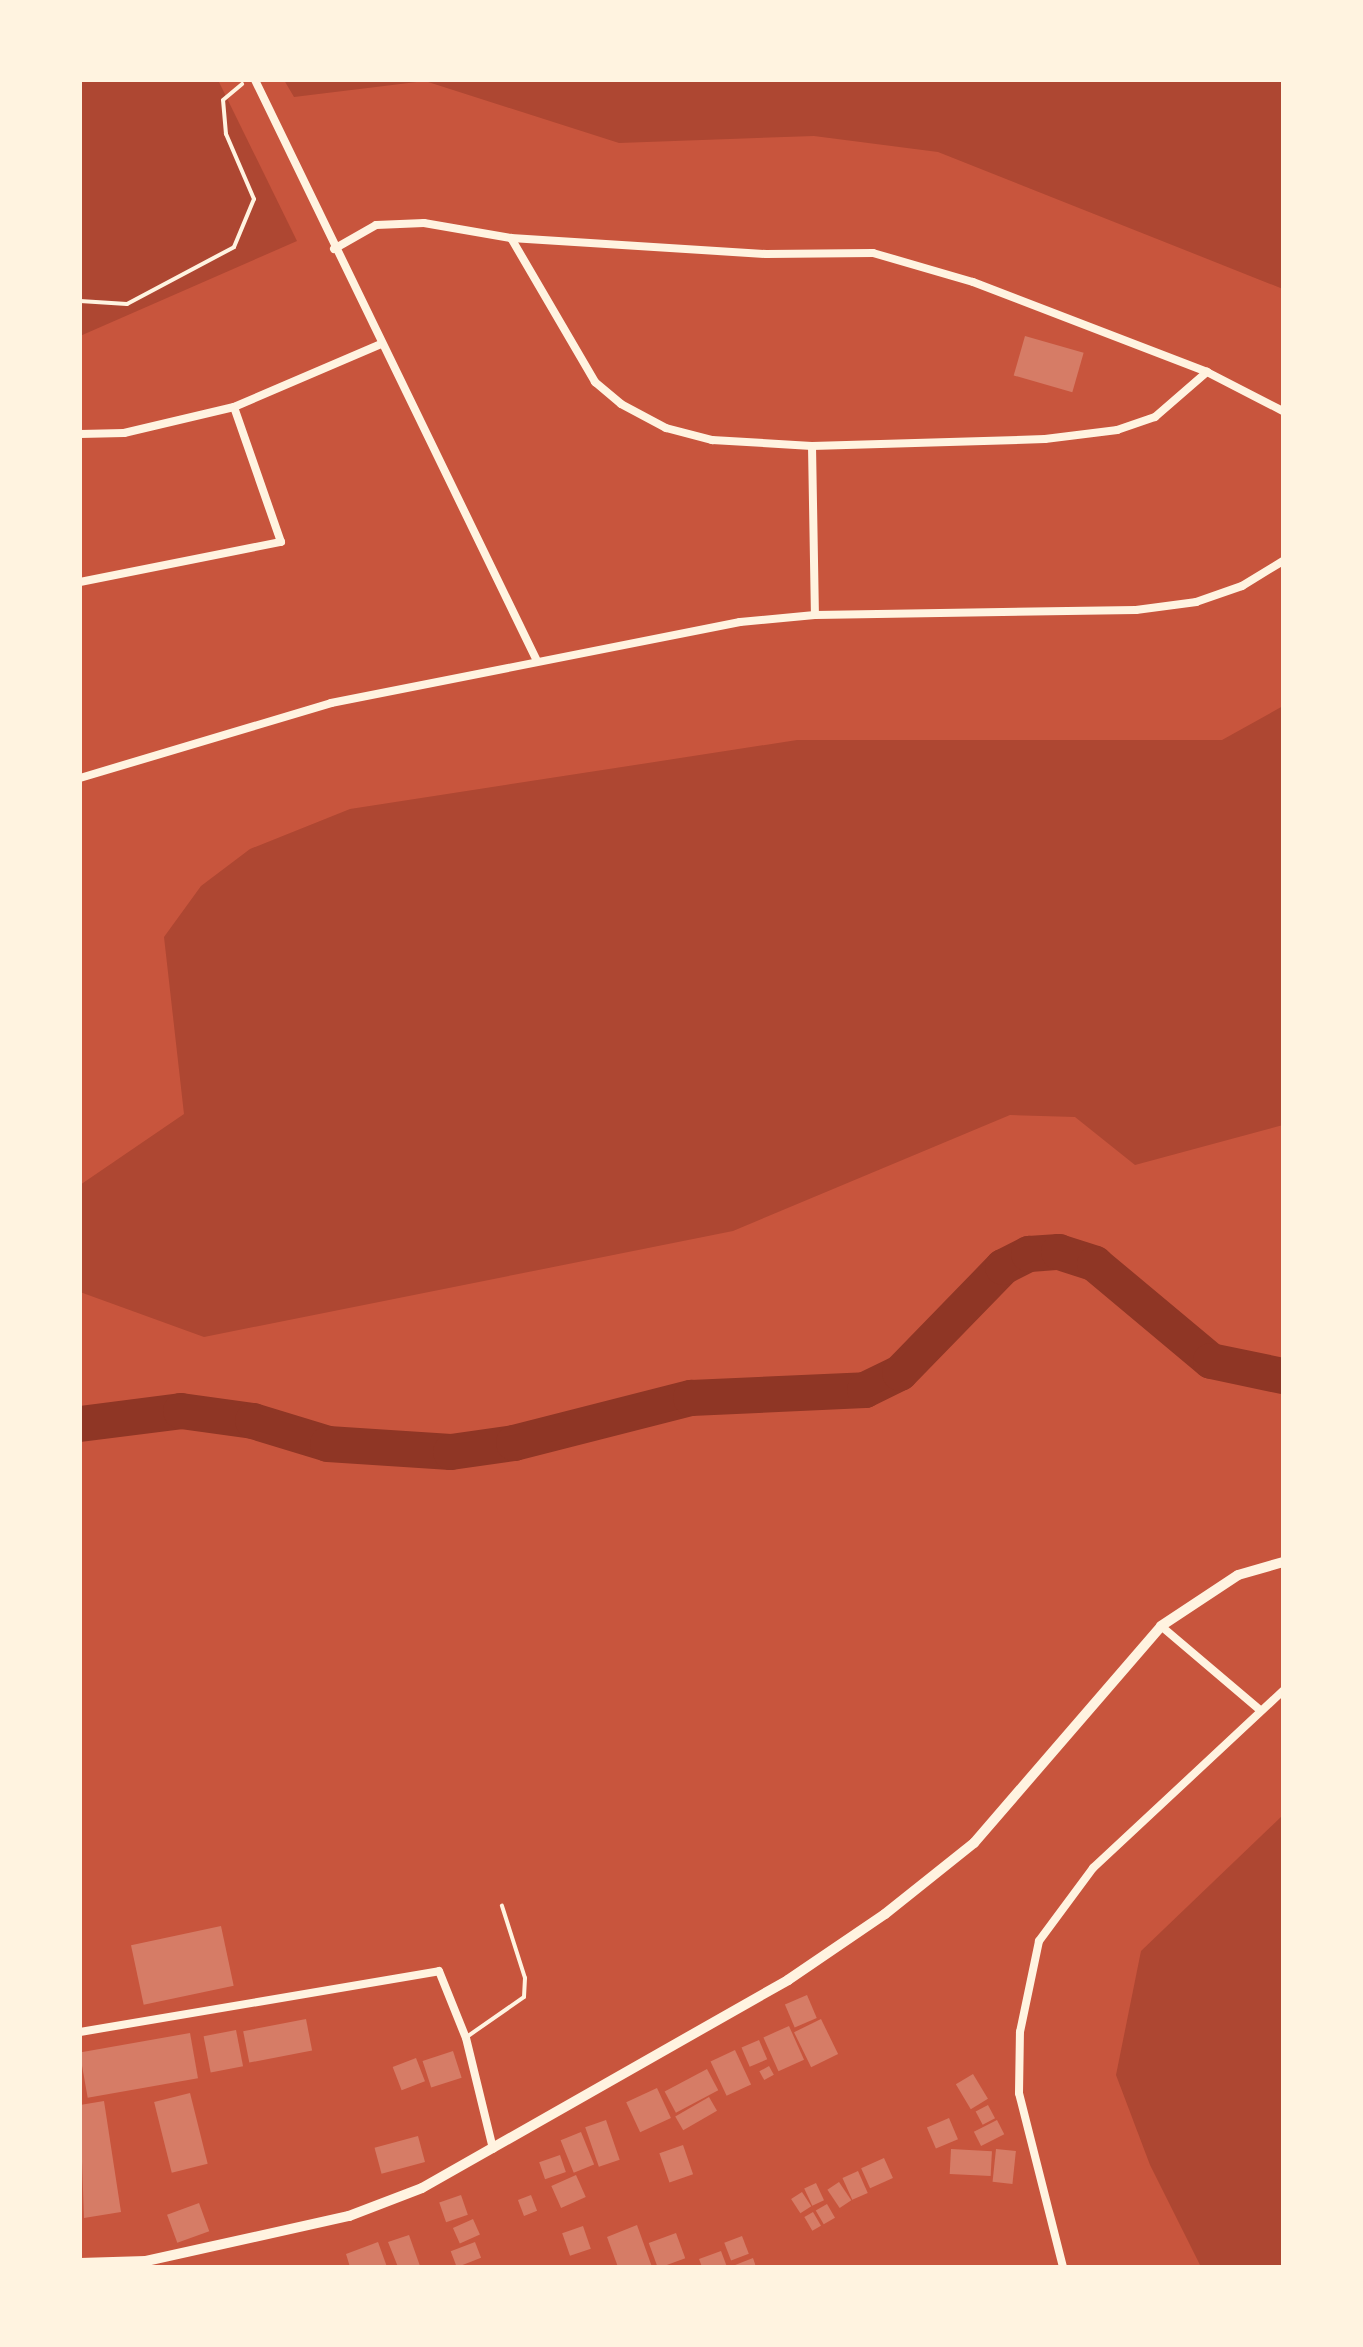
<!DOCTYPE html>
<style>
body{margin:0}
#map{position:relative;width:1363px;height:2347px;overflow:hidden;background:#c8553d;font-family:Jost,sans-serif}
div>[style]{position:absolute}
.green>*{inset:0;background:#ae4732}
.river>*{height:36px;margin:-18px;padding:0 18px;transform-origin:18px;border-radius:18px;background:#8f3625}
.building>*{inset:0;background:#d67c66;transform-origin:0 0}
.path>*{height:4px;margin:-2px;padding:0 2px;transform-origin:2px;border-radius:2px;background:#fff3e0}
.service>*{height:4px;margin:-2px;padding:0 2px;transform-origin:2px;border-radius:2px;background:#fff3e0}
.minor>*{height:8px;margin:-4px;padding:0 4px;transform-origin:4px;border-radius:4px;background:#fff3e0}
.tertiary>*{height:10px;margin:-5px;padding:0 5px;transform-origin:5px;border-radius:5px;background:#fff3e0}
span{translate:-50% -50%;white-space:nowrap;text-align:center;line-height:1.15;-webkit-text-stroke:8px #fff3e0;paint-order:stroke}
.frame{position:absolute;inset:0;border:82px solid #fff3e0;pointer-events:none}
</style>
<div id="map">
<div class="green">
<div style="clip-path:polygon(80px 80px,218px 80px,297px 241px,80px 336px)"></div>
<div style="clip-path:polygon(284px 80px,1283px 80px,1283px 289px,938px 152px,814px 136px,619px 143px,425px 81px,294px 97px)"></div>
<div style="clip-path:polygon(1283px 706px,1283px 1125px,1135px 1165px,1075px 1117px,1010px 1115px,733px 1231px,204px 1337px,80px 1292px,80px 1185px,184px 1114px,164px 937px,201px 886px,250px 849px,350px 809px,797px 740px,1222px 740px)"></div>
<div style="clip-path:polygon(1283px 1815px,1283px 2267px,1201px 2267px,1150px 2165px,1116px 2075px,1141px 1951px)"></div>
</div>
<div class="river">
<div style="left:80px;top:1424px;width:102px;rotate:-7.3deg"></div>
<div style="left:181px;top:1411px;width:73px;rotate:7.9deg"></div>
<div style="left:253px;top:1421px;width:78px;rotate:17deg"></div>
<div style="left:328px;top:1444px;width:123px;rotate:3.7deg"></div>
<div style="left:451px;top:1452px;width:64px;rotate:-8.1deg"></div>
<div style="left:514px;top:1443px;width:183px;rotate:-14.3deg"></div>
<div style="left:691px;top:1398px;width:174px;rotate:-2.6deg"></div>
<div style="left:865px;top:1390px;width:39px;rotate:-26deg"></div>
<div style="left:900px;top:1373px;width:148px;rotate:-45.8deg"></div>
<div style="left:1003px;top:1267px;width:29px;rotate:-27deg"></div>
<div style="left:1029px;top:1254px;width:30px;rotate:-4deg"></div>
<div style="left:1059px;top:1252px;width:38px;rotate:18deg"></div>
<div style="left:1095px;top:1264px;width:151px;rotate:39.9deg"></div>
<div style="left:1211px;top:1361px;width:74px;rotate:11.8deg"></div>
</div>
<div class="building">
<div style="left:1025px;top:336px;width:61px;height:41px;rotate:16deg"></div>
<div style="left:221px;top:1926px;width:61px;height:92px;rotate:78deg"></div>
<div style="left:807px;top:1995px;width:25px;height:24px;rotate:67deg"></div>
<div style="left:306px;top:2019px;width:32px;height:64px;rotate:79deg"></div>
<div style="left:821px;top:2019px;width:39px;height:30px;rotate:64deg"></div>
<div style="left:789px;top:2026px;width:37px;height:28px;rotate:66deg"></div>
<div style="left:236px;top:2030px;width:37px;height:33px;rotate:79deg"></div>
<div style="left:190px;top:2033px;width:46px;height:112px;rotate:80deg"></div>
<div style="left:759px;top:2040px;width:21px;height:19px;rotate:67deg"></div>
<div style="left:735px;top:2050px;width:38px;height:27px;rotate:65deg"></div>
<div style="left:453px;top:2051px;width:28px;height:32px;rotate:72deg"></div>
<div style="left:416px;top:2058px;width:25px;height:25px;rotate:69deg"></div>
<div style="left:769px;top:2066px;width:10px;height:11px;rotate:61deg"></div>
<div style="left:707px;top:2069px;width:24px;height:48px;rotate:62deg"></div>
<div style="left:973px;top:2074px;width:29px;height:20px;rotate:59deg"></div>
<div style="left:657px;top:2088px;width:33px;height:34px;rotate:65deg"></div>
<div style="left:190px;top:2093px;width:73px;height:37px;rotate:76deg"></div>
<div style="left:709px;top:2097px;width:16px;height:39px;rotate:60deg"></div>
<div style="clip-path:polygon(104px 2101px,121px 2212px,84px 2218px,80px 2105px)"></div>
<div style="left:988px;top:2105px;width:15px;height:14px;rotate:62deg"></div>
<div style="left:949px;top:2118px;width:23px;height:24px;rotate:67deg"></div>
<div style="left:606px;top:2120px;width:42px;height:22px;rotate:71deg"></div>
<div style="left:997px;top:2120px;width:16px;height:26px;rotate:63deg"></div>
<div style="left:581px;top:2132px;width:35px;height:22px;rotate:68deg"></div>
<div style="left:418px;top:2136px;width:27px;height:45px;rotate:75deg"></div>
<div style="left:683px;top:2145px;width:31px;height:25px;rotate:71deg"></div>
<div style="left:951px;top:2149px;width:41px;height:25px;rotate:3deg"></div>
<div style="left:996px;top:2149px;width:20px;height:33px;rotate:6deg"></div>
<div style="left:560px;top:2155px;width:18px;height:22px;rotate:71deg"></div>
<div style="left:884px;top:2158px;width:22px;height:25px;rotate:66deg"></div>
<div style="left:858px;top:2171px;width:24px;height:17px;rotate:66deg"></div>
<div style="left:576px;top:2175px;width:24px;height:27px;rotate:66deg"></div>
<div style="left:839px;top:2182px;width:22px;height:14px;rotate:56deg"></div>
<div style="left:816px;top:2183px;width:19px;height:13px;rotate:65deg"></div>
<div style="left:802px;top:2192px;width:17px;height:13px;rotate:57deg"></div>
<div style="left:461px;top:2195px;width:21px;height:23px;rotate:71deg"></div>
<div style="left:531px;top:2195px;width:17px;height:14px;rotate:69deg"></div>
<div style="left:199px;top:2203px;width:30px;height:34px;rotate:70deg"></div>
<div style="left:827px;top:2204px;width:16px;height:13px;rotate:60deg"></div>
<div style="left:813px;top:2212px;width:16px;height:10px;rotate:60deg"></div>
<div style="left:473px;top:2219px;width:17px;height:22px;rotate:66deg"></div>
<div style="clip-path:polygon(637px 2225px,652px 2267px,618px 2267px,607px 2237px)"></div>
<div style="left:583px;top:2226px;width:24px;height:22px;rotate:71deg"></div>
<div style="left:676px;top:2233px;width:27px;height:29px;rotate:70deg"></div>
<div style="clip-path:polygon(409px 2235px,420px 2266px,398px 2267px,388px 2242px)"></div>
<div style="left:742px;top:2236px;width:19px;height:19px;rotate:69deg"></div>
<div style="clip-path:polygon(378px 2242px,387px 2267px,350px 2267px,346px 2254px)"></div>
<div style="left:475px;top:2242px;width:17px;height:26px;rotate:69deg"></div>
<div style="clip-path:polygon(721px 2251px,727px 2267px,702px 2267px,699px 2259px)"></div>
<div style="clip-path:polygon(753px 2258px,756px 2267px,730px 2267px)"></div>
</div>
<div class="path">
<div style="left:80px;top:301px;width:47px;rotate:3.7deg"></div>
<div style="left:127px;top:304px;width:121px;rotate:-28deg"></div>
<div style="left:234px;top:247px;width:52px;rotate:-67.4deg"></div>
<div style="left:254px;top:199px;width:71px;rotate:-113.3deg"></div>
<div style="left:226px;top:134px;width:34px;rotate:-95deg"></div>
<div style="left:223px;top:100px;width:25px;rotate:-40deg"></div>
</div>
<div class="service">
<div style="left:468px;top:2036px;width:68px;rotate:-34.9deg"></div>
<div style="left:524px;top:1997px;width:19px;rotate:-87deg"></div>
<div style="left:525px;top:1978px;width:76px;rotate:-107.7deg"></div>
</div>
<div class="minor">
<div style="left:255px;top:80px;width:644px;rotate:64.11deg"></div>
<div style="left:511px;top:238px;width:167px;rotate:59.7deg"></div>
<div style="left:595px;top:382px;width:34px;rotate:40deg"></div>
<div style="left:621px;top:404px;width:51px;rotate:28.1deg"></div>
<div style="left:666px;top:428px;width:48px;rotate:14.6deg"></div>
<div style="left:712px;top:440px;width:100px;rotate:3.4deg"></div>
<div style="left:812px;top:446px;width:233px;rotate:-1.7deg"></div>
<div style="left:1045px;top:439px;width:73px;rotate:-7.1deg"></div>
<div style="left:1117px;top:430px;width:40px;rotate:-18.9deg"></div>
<div style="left:1155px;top:417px;width:69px;rotate:-40.9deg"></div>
<div style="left:334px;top:249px;width:48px;rotate:-29.7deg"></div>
<div style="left:376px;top:225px;width:48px;rotate:-2.4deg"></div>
<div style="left:424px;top:223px;width:88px;rotate:9.8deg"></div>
<div style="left:511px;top:238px;width:256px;rotate:3.6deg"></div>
<div style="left:766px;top:254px;width:107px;rotate:-0.5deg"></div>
<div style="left:873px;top:253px;width:104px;rotate:16.2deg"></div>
<div style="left:973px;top:282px;width:251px;rotate:21deg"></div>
<div style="left:1207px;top:372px;width:85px;rotate:27.2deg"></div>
<div style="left:80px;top:434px;width:44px;rotate:-1.3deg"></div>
<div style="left:124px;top:433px;width:113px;rotate:-13.3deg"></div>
<div style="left:234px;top:407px;width:160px;rotate:-23.2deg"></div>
<div style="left:812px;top:446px;width:169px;rotate:89deg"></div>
<div style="left:80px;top:582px;width:205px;rotate:-11.3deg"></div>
<div style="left:281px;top:542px;width:143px;rotate:-109.2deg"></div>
<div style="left:80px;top:778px;width:262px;rotate:-16.6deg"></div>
<div style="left:331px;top:703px;width:417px;rotate:-11.2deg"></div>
<div style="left:740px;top:622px;width:75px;rotate:-5.3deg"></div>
<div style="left:815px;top:615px;width:321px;rotate:-0.9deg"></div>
<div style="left:1136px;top:610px;width:61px;rotate:-7.6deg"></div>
<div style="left:1196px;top:602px;width:49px;rotate:-19.2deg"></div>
<div style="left:1242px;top:586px;width:48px;rotate:-31.4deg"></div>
<div style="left:1161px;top:1626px;width:130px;rotate:40.3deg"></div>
<div style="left:80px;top:2032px;width:364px;rotate:-9.6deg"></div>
<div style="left:439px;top:1971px;width:72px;rotate:68.1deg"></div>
<div style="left:466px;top:2038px;width:114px;rotate:76.3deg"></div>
<div style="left:1063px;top:2267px;width:179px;rotate:-104.2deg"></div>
<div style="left:1019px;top:2093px;width:61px;rotate:-89.1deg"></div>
<div style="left:1020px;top:2032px;width:93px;rotate:-78.2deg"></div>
<div style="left:1039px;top:1941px;width:91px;rotate:-53.5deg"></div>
<div style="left:1093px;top:1868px;width:260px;rotate:-43deg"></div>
</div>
<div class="tertiary">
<div style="left:80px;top:2263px;width:66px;rotate:-1.7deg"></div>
<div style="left:146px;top:2261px;width:208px;rotate:-12.5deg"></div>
<div style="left:349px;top:2216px;width:78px;rotate:-21deg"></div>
<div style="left:422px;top:2188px;width:421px;rotate:-29.6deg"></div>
<div style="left:788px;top:1980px;width:117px;rotate:-34.2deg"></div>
<div style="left:885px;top:1914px;width:114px;rotate:-38.6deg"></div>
<div style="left:974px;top:1843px;width:286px;rotate:-49.2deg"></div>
<div style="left:1161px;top:1626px;width:92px;rotate:-33.5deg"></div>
<div style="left:1238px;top:1575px;width:47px;rotate:-16.1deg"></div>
</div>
<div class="frame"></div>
</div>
